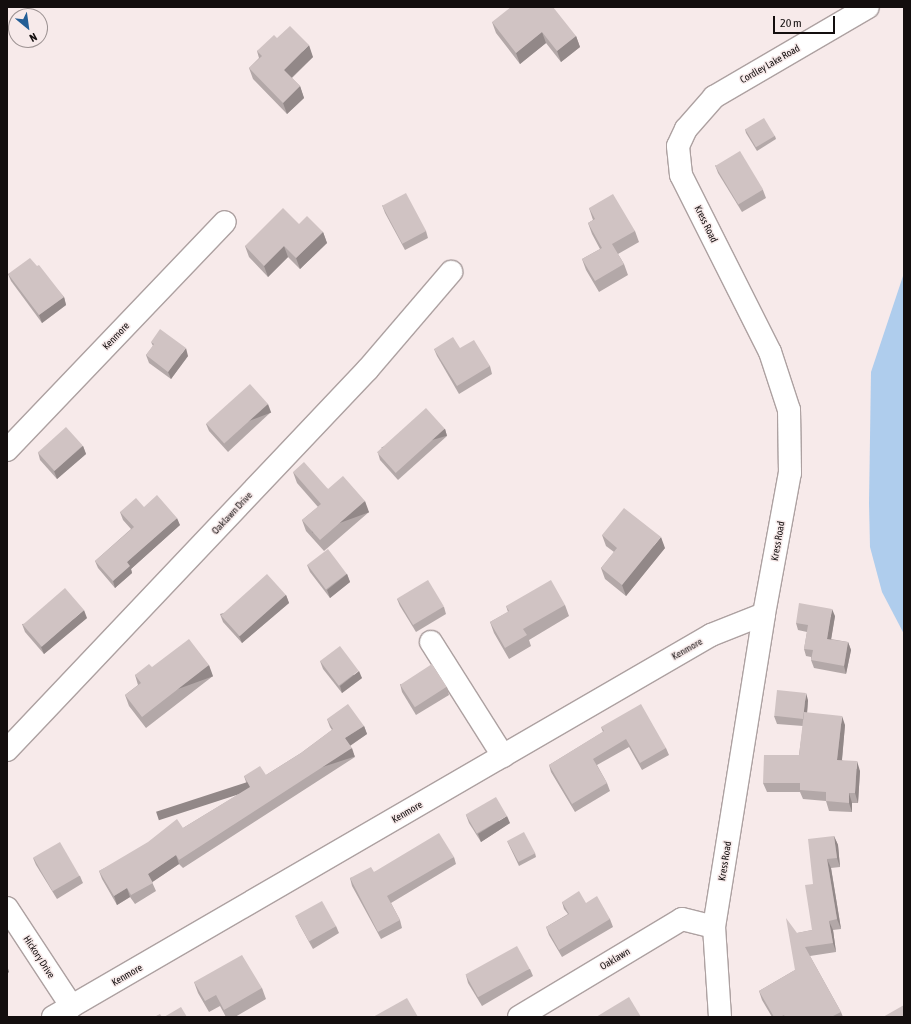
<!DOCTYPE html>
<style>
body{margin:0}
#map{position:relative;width:911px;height:1024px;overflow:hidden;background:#f7eaea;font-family:"Asap Condensed",sans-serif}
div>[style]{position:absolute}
.water>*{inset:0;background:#afcded}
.roads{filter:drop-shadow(1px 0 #ada1a1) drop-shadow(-1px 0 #ada1a1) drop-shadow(0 1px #ada1a1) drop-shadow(0 -1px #ada1a1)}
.minor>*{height:22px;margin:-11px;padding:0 11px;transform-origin:11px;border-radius:11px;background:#fff}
.wall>*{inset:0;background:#b3a8a8}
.shaded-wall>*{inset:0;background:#928888;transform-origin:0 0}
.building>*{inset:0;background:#d0c3c3;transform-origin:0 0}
span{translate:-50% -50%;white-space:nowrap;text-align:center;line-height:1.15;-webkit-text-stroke:3px #f7eaea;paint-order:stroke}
.street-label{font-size:10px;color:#130e0e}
.frame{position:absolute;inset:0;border:8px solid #130e0e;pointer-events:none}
.north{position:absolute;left:8px;top:8px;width:40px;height:40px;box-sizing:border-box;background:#f7eaea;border:1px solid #9c9292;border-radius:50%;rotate:151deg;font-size:11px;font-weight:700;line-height:16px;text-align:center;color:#130e0e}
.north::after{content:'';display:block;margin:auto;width:14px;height:18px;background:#235e96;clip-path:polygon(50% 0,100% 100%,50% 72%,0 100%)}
.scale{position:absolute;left:773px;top:16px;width:62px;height:18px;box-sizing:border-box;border:2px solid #130e0e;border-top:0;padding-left:5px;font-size:12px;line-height:14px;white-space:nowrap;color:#130e0e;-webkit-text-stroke:3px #f7eaea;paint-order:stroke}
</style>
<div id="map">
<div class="water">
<div style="clip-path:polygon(904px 273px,904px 634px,882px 592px,870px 547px,869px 503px,871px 372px)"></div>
</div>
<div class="roads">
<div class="minor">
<div style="left:7px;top:450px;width:315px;rotate:-46.3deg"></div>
<div style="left:431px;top:642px;width:135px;rotate:57.7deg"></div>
<div style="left:7px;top:750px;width:525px;rotate:-46.54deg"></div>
<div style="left:368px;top:369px;width:128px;rotate:-49.4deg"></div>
<div style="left:7px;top:908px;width:118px;rotate:56.7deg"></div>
<div style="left:53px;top:1017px;width:761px;rotate:-30.14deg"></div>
<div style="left:711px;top:635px;width:57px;rotate:-21.6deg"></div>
<div style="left:519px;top:1017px;width:190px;rotate:-31deg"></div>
<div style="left:682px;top:919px;width:33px;rotate:14deg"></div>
<div style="left:720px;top:1017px;width:90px;rotate:-93.8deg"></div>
<div style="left:714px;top:927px;width:317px;rotate:-80.9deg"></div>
<div style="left:764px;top:614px;width:143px;rotate:-79.6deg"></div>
<div style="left:790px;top:473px;width:63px;rotate:-90.9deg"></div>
<div style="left:789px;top:410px;width:61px;rotate:-108.1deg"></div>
<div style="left:770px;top:352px;width:198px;rotate:-116.7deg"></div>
<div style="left:681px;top:175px;width:29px;rotate:-96deg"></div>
<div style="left:678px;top:146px;width:19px;rotate:-65deg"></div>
<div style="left:686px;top:129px;width:43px;rotate:-48.8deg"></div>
<div style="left:714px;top:97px;width:178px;rotate:-30.3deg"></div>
</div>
</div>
<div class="wall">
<div style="clip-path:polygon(492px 22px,576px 36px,580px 47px,561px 62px,546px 43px,520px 64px,496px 33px)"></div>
<div style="clip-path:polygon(277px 38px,313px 57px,292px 78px,300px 86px,304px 98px,287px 114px,253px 79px,249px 68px,259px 58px,257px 51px)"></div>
<div style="clip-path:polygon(745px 129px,775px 136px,776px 139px,757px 151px,746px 133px)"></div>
<div style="clip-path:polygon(715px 165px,763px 190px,766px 198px,742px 212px,718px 173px)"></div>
<div style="clip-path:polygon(382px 205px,426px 231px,428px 238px,405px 250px,385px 213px)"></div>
<div style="clip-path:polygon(589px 208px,635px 231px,639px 242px,618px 254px,624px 264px,628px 275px,599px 292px,586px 270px,582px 259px,600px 249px,592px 234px,588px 223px,593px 220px)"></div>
<div style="clip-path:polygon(299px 224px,323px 232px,327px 243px,300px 269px,288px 257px,268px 277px,249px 257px,245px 246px)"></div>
<div style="clip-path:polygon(37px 266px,64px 297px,66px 305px,42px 323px,11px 281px,8px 274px)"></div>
<div style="clip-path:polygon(151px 342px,188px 356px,171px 379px,149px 363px,146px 355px,153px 346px)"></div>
<div style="clip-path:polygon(460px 348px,490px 366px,492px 374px,459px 394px,437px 356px,434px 349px)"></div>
<div style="clip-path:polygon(271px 412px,228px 452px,209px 431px,206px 424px)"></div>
<div style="clip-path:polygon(445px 429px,447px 436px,398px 480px,380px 460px,378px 453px)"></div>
<div style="clip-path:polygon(83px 446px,86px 454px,57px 479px,40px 460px,38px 452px)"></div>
<div style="clip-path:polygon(293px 472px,328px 489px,369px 512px,324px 551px,306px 531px,302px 520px,318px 507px,297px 483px)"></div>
<div style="clip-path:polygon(144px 507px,180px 525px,131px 569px,132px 573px,115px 588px,98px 568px,95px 561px,131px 529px,123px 520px,120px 512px)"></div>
<div style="clip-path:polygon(602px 535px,665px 548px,626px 596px,605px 579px,601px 568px,614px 552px,606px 546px)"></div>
<div style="clip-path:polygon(307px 565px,347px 574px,350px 582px,330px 598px,310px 572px)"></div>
<div style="clip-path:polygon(286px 595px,289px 603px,242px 643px,223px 622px,220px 614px)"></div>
<div style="clip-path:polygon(397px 599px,444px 607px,446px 614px,416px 632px,400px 606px)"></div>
<div style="clip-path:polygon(565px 605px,569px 616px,529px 640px,531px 646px,509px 659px,494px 633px,490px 622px,508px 612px,506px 606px)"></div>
<div style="clip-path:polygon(835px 616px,831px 639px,848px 642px,851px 650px,846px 674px,814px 668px,811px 660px,811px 657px,806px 656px,804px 649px,807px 632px,798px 630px,796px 623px)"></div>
<div style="clip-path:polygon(87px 618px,44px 654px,25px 632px,22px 624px)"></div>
<div style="clip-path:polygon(320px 661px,362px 678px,342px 693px,323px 669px)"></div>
<div style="clip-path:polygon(152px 667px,213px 676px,146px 728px,129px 706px,125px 695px,138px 685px,135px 675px)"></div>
<div style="clip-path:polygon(400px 684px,447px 687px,449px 695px,416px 715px,402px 692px)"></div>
<div style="clip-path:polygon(808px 700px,807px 713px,845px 725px,842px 760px,860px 771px,858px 803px,852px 803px,852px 812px,829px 811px,826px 801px,803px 799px,800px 792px,767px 792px,763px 783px,799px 755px,803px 726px,777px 724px,774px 716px)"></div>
<div style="clip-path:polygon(327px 719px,364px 726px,367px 734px,350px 746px,355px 757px,183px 868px,179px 864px,152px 882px,156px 891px,135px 904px,130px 897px,117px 905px,102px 879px,99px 871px,183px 828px,249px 788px,247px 785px,244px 776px,266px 775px,301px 753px,332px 730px,330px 727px)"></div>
<div style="clip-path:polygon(601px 727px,666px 748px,669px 755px,642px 770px,629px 747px,597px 765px,607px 783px,610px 791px,575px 812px,551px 772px,549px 765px,603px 732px)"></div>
<div style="clip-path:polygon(466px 815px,510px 823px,481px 842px,469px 823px)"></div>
<div style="clip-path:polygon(834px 836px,838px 845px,840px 867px,831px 868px,841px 929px,833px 930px,836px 952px,810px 956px,841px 1012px,843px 1017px,772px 1017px,762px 1000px,759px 991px,795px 970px,797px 933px,812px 930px,813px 884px)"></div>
<div style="clip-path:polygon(507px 841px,535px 853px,536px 857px,519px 866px)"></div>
<div style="clip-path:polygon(454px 857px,456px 864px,391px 903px,400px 920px,402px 928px,381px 939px,352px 886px,350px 878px,374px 872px)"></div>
<div style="clip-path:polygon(33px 858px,80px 876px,83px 883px,57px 899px,36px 865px)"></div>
<div style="clip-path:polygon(562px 902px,586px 903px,610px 919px,613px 927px,562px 957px,549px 935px,546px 927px,568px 914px,564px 909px)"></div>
<div style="clip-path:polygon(296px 917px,336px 926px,339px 933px,313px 949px,299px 924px)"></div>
<div style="clip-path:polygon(530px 969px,533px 976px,482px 1006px,468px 983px,466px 975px)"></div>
<div style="clip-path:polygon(194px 982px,262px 988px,266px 999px,235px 1017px,226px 1017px,220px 1006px,209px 1012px,198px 993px)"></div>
</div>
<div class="shaded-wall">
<div style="clip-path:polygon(542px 32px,546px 43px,520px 64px,516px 53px)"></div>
<div style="clip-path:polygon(576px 36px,580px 47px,561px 62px,557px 51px)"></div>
<div style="clip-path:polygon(309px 45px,313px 57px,288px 81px,284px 70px)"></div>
<div style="clip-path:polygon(300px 86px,304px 98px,287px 114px,283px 103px)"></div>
<div style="clip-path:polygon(323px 232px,327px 243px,300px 269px,296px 258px)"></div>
<div style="clip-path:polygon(284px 246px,288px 257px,268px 277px,264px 266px)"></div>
<div style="clip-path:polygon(64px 297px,66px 305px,42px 323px,39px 315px)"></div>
<div style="clip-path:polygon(186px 348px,188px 356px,171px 379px,168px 372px)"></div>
<div style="left:268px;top:404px;width:9px;height:59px;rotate:69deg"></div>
<div style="left:445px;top:429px;width:7px;height:66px;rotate:74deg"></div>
<div style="clip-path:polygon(83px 446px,86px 454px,57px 479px,54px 471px)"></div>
<div style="left:365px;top:501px;width:12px;height:60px;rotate:70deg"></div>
<div style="clip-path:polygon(177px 518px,180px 525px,131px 569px,132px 573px,115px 588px,113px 581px,127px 562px)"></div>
<div style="clip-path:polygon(661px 537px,665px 548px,626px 596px,622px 585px)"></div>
<div style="clip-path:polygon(347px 574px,350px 582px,330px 598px,327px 590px)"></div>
<div style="clip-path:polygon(286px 595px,289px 603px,242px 643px,239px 636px)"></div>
<div style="clip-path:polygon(832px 609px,835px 616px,830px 646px,827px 639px)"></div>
<div style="clip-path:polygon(84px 610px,87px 618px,44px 654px,41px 647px)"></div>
<div style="clip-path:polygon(848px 642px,851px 650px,846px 674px,844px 666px)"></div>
<div style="left:209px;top:665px;width:12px;height:85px;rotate:70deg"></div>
<div style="clip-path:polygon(359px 671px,362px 678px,342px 693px,340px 686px)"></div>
<div style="clip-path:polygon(806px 693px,808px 700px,806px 727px,803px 719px)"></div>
<div style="clip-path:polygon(842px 716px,845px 725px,841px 770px,837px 760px)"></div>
<div style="clip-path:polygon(364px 726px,367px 734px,348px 747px,345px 738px)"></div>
<div style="left:352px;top:748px;width:9px;height:206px;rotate:72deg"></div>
<div style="clip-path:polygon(857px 761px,860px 771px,858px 803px,855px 793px)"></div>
<div style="clip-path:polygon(849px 793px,852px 803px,852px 812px,849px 803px)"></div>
<div style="clip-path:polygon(507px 816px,510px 823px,481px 842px,478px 834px)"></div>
<div style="clip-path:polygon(834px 836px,838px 845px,840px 867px,837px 858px)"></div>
<div style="clip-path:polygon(176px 855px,179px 864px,151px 883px,148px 874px)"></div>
<div style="clip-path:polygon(827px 859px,831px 868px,841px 929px,837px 919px)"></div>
<div style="clip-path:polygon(127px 888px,130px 897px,117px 905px,114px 896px)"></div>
<div style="clip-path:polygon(829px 921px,833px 930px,836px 952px,833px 943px)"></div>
<div style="clip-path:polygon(7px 965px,9px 972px,7px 974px)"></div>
</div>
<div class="building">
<div style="clip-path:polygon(511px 7px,553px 7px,576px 36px,557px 51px,542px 32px,516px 53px,492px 22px)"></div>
<div style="clip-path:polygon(290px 26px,309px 45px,284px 70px,300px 86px,283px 103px,249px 68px,262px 56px,257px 51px,274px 35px,277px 38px)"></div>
<div style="left:764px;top:118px;width:21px;height:22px;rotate:59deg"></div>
<div style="left:740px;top:151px;width:45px;height:29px;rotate:59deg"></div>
<div style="left:406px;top:193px;width:43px;height:27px;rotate:62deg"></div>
<div style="clip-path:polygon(613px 194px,635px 231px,612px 244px,624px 264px,595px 281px,582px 259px,602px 248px,588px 223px,595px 219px,589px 208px)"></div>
<div style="clip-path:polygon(283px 208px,299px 224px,307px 216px,323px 232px,296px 258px,284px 246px,264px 266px,245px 246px)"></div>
<div style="clip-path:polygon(30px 258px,37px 266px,39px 265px,64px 297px,39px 315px,8px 274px)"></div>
<div style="clip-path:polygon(160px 329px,186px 348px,168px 372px,146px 355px,154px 344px,151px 342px)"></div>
<div style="clip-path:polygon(453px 337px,460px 348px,474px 340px,490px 366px,457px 386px,434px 349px)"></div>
<div style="left:250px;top:384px;width:27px;height:59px;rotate:48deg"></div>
<div style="left:426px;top:408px;width:28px;height:66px;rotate:48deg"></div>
<div style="left:66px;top:427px;width:25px;height:38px;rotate:48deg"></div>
<div style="clip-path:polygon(304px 462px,328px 489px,343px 476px,365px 501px,320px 540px,302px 520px,321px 504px,293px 472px)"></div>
<div style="clip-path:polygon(157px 495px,177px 518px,127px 562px,130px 566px,113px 581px,95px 561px,134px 527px,120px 512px,136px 498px,144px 507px)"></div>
<div style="clip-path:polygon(624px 508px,661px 537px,622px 585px,601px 568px,617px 548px,602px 535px)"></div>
<div style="left:328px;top:549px;width:31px;height:26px;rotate:53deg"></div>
<div style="left:267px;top:574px;width:28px;height:62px;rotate:48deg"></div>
<div style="left:428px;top:580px;width:31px;height:36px;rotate:59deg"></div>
<div style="clip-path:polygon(551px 580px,565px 605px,523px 629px,527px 635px,505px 648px,490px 622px,509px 611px,506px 606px)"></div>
<div style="left:65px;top:588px;width:29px;height:56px;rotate:49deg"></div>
<div style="clip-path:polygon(799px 603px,832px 609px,827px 639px,848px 642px,844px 666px,811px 660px,813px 650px,804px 649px,808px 625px,796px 623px)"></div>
<div style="clip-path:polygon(189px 639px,209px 665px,142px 717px,125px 695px,141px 683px,135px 675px,149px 664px,152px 667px)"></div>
<div style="left:340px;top:646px;width:31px;height:25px;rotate:53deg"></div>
<div style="left:432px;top:664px;width:27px;height:38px;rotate:57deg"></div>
<div style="left:777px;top:690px;width:29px;height:26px;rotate:6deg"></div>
<div style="clip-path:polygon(348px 704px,364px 726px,345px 738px,352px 748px,179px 860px,176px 855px,148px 874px,153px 883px,131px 895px,127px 888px,114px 896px,99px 871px,148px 842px,177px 819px,183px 828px,250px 787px,244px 776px,260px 766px,266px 775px,301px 753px,333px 729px,327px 719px)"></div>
<div style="clip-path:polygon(641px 704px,666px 748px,640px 763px,626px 739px,593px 759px,607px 783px,572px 804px,549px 765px,604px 731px,601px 727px)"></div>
<div style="clip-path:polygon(804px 712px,842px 716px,837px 760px,857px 761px,855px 793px,849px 793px,849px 803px,826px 801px,826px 792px,800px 790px,800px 783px,763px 783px,764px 755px,799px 755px)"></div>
<div style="left:496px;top:797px;width:22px;height:35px;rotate:60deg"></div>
<div style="left:524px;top:832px;width:24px;height:19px;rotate:62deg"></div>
<div style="clip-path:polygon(439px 833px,454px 857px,387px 896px,400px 920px,378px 932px,350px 878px,371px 867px,374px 872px)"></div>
<div style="clip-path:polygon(834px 836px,837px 858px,827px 859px,837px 919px,829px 921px,833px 943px,805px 947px,841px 1012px,831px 1017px,785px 1017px,784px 1015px,780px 1017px,774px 1017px,759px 991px,795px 970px,786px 918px,797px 933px,812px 930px,805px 885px,813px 884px,808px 839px)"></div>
<div style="left:60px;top:842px;width:39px;height:31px;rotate:60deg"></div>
<div style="clip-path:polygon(579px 891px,586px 903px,597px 896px,610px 919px,559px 950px,546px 927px,569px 914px,562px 902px)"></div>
<div style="left:322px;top:901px;width:29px;height:31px;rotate:61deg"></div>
<div style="left:517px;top:946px;width:26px;height:59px;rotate:61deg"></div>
<div style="clip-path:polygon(242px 955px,262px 988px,224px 1010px,216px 995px,205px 1001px,194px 982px)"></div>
<div style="clip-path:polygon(629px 997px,641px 1017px,596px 1017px)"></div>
<div style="clip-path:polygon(407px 998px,418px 1017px,373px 1017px)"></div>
<div style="clip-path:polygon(904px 1005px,904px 1017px,883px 1017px)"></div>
<div style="clip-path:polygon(181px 1007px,187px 1017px,164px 1017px)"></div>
<div style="clip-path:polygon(160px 1014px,162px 1017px,154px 1017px)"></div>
</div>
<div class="street-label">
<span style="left:770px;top:64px;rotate:-30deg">Cordley Lake Road</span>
<span style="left:706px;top:224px;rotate:64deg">Kress Road</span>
<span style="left:116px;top:336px;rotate:-46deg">Kenmore</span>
<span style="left:232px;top:513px;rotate:-47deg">Oaklawn Drive</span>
<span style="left:778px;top:541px;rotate:-80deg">Kress Road</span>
<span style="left:687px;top:649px;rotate:-30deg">Kenmore</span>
<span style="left:407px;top:812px;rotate:-30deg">Kenmore</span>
<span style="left:725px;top:861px;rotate:-81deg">Kress Road</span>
<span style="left:39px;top:957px;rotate:57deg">Hickory Drive</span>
<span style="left:615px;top:959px;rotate:-31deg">Oaklawn</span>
<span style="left:127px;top:975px;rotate:-30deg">Kenmore</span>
</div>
<div class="frame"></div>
<div class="north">N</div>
<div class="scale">20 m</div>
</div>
